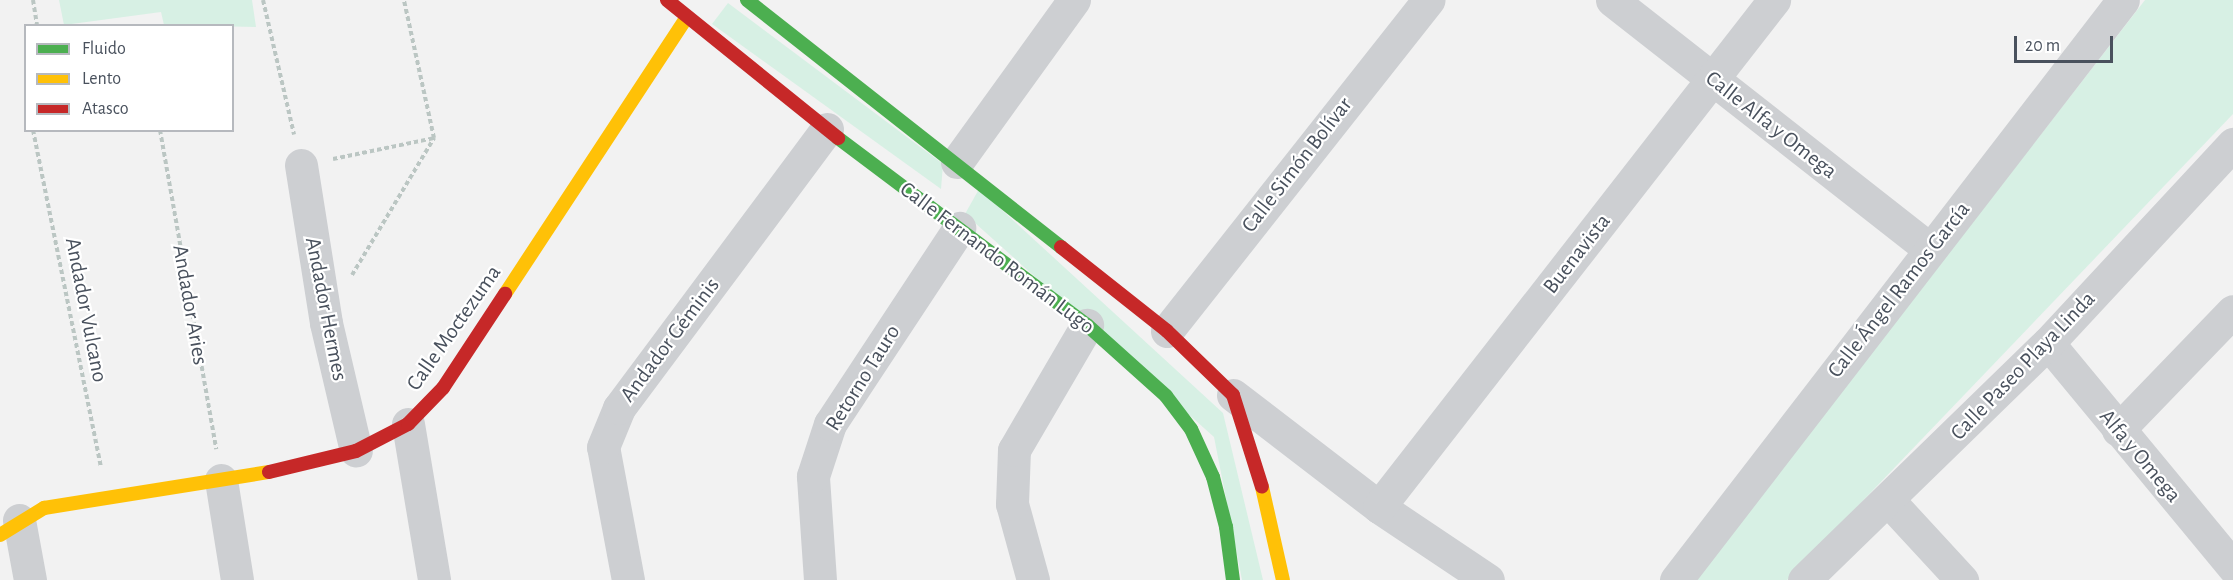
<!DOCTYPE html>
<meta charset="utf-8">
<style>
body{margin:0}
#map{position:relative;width:2233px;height:580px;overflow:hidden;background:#f2f2f2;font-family:"Alegreya Sans",sans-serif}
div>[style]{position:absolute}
.green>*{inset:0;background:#d7f0e4}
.path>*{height:4px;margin-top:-2px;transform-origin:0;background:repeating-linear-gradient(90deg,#bbc6c3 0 4.5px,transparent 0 7.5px)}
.street>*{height:33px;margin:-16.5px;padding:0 16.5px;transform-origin:16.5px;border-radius:16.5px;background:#cdcfd2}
.fast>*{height:14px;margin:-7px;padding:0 7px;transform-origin:7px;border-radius:7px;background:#4caf50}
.slow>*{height:14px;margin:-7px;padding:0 7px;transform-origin:7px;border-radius:7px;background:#ffc107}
.jam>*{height:14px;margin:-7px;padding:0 7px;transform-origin:7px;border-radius:7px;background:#c62828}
span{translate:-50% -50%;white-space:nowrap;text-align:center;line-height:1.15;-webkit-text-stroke:4.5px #fff;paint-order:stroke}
.street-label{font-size:22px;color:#49515d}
.legend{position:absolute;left:24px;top:24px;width:210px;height:108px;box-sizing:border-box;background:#fff;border:2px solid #b6b9be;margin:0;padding:8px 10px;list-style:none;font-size:18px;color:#49515d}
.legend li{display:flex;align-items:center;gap:12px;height:30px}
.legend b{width:30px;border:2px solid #b6b9be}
.scale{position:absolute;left:2014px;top:36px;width:99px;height:27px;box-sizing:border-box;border:3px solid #49515d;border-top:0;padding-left:8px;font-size:18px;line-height:21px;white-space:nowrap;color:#49515d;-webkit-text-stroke:4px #fff;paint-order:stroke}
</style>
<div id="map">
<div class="green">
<div style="clip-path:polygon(59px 0,252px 0,256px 27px,164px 25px,161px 12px,64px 25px)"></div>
<div style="clip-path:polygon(2145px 0,2233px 0,2233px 114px,1787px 580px,1695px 580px)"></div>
<div style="clip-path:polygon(728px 3px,943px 164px,941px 189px,712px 24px)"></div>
<div style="clip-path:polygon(979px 189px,1223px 413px,1263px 580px,1242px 580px,1214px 437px,965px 214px)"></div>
</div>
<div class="path">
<div style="left:33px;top:0;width:26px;rotate:81deg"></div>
<div style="left:263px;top:0;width:138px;rotate:77deg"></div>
<div style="left:33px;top:130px;width:343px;rotate:78.6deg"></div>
<div style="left:160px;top:130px;width:324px;rotate:80deg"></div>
<div style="left:333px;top:159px;width:103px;rotate:-11.7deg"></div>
<div style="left:352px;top:275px;width:160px;rotate:-59.1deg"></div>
<div style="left:434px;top:138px;width:141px;rotate:-102.3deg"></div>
</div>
<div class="street">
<div style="left:1612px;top:0;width:404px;rotate:38.1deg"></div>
<div style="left:957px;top:162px;width:200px;rotate:-54.2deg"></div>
<div style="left:301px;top:165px;width:160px;rotate:81deg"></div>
<div style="left:326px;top:323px;width:131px;rotate:76.8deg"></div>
<div style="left:1167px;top:331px;width:422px;rotate:-51.7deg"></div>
<div style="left:2048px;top:343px;width:291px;rotate:50.4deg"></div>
<div style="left:1233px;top:395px;width:184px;rotate:37.5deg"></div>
<div style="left:1379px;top:507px;width:131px;rotate:33.8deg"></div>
<div style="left:408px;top:424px;width:158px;rotate:80.5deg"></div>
<div style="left:2118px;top:430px;width:165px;rotate:-46deg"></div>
<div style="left:221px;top:480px;width:101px;rotate:80.9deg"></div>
<div style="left:1889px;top:501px;width:108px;rotate:47.3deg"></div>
<div style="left:1379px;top:507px;width:643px;rotate:-52.08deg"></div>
<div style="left:19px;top:520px;width:61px;rotate:79.6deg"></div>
<div style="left:628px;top:580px;width:135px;rotate:-100.6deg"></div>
<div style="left:603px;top:447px;width:42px;rotate:-67.7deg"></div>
<div style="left:619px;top:408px;width:348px;rotate:-53.3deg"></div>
<div style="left:820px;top:580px;width:104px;rotate:-93.9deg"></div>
<div style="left:813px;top:476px;width:55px;rotate:-71.9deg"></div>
<div style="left:830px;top:424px;width:235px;rotate:-56.6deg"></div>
<div style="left:1033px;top:580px;width:79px;rotate:-105.4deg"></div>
<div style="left:1012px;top:504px;width:54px;rotate:-87.9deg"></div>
<div style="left:1014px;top:450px;width:145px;rotate:-59.7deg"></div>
<div style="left:1676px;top:580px;width:732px;rotate:-52.38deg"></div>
<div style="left:1804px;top:580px;width:340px;rotate:-44.2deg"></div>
<div style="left:2048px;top:343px;width:272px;rotate:-47.1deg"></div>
</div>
<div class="fast">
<div style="left:747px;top:0;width:400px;rotate:38.2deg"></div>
<div style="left:838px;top:138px;width:311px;rotate:36.9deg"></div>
<div style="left:1087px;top:325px;width:106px;rotate:41.9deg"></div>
<div style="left:1166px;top:396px;width:41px;rotate:52.9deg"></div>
<div style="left:1191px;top:429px;width:53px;rotate:65.4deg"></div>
<div style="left:1213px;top:477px;width:52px;rotate:75.4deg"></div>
<div style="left:1226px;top:527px;width:53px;rotate:82.5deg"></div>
</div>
<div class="slow">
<div style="left:505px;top:294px;width:331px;rotate:-56.7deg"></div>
<div style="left:1262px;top:487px;width:95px;rotate:77.3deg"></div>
<div style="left:0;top:535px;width:52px;rotate:-31.5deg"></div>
<div style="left:44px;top:508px;width:228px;rotate:-9.1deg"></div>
</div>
<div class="jam">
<div style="left:667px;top:0;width:220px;rotate:38.9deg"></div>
<div style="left:1061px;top:247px;width:135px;rotate:38.4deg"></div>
<div style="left:1167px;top:331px;width:92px;rotate:44.1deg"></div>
<div style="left:1233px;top:395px;width:96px;rotate:72.5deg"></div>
<div style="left:269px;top:472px;width:89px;rotate:-13.6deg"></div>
<div style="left:356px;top:451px;width:59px;rotate:-27.4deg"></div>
<div style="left:408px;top:424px;width:50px;rotate:-45.8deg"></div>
<div style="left:443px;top:388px;width:113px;rotate:-56.6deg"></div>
</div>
<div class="street-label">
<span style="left:1771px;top:125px;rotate:38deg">Calle Alfa y Omega</span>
<span style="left:1297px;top:165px;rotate:-52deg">Calle Simón Bolívar</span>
<span style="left:1577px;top:254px;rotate:-52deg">Buenavista</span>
<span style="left:997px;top:258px;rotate:37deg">Calle Fernando Román Lugo</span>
<span style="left:1899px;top:290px;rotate:-52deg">Calle Ángel Ramos García</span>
<span style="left:190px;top:305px;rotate:80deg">Andador Aries</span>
<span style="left:326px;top:309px;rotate:79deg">Andador Hermes</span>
<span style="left:86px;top:310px;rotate:79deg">Andador Vulcano</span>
<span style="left:454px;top:328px;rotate:-55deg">Calle Moctezuma</span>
<span style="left:670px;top:340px;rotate:-53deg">Andador Géminis</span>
<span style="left:2023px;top:366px;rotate:-46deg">Calle Paseo Playa Linda</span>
<span style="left:863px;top:378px;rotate:-58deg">Retorno Tauro</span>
<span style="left:2140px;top:456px;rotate:50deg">Alfa y Omega</span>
</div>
<ul class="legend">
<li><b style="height:8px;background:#4caf50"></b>Fluido</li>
<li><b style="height:8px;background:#ffc107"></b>Lento</li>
<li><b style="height:8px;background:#c62828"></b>Atasco</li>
</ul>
<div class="scale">20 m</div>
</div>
